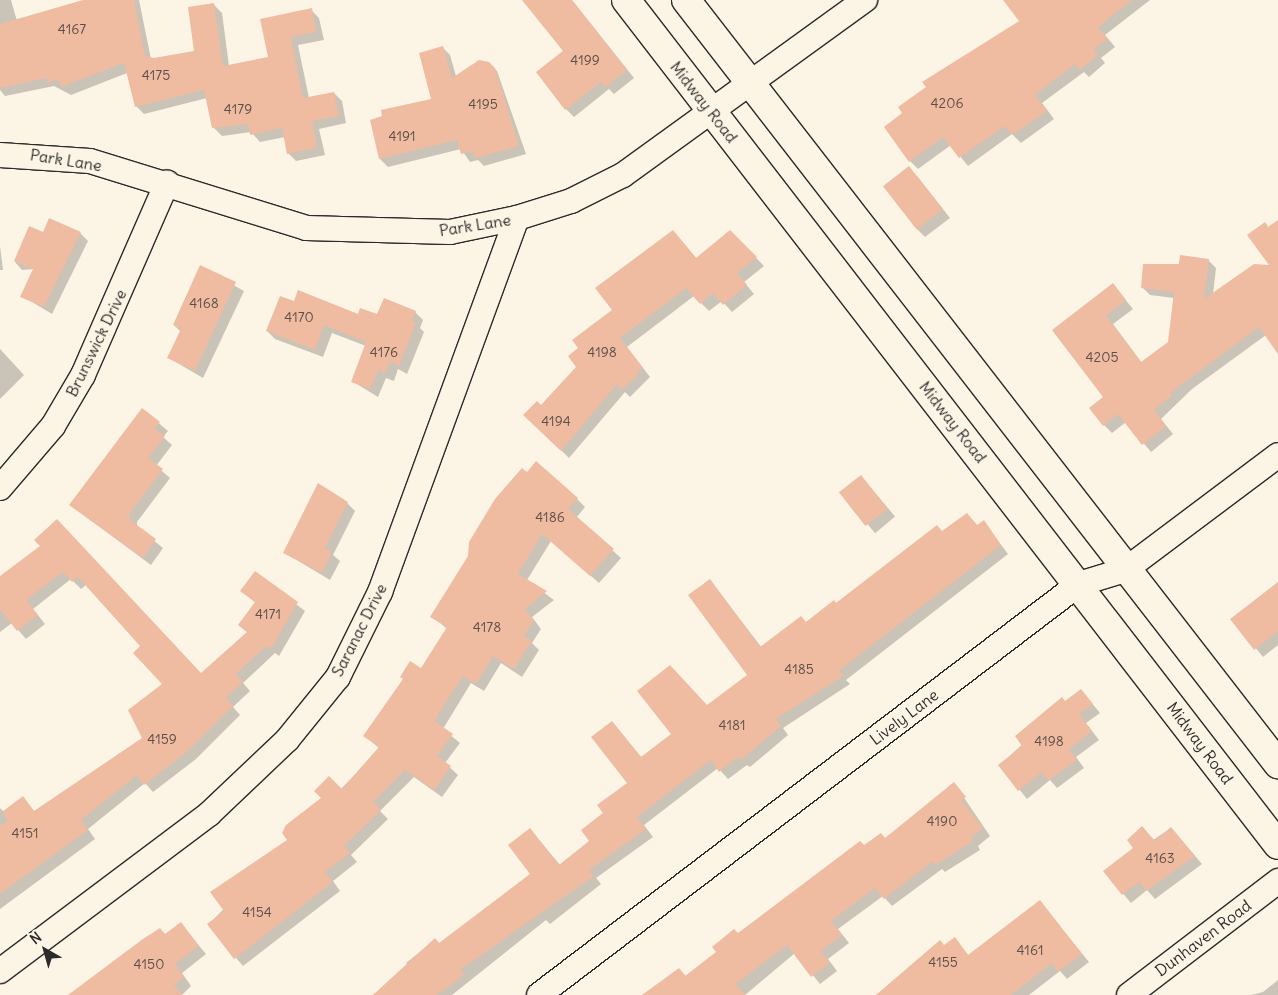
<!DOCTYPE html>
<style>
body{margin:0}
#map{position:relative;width:1278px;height:995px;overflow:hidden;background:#fcf5e5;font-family:Delius,sans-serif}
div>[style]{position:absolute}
.shadow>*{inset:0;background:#0003;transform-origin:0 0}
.building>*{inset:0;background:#efbba1;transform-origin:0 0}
.roads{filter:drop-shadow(1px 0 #2b2b2b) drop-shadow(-1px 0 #2b2b2b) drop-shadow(0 1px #2b2b2b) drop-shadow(0 -1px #2b2b2b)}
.minor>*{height:24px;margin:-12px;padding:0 12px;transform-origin:12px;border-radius:12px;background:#fcf5e5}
.major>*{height:28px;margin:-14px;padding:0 14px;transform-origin:14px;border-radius:14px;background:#fcf5e5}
span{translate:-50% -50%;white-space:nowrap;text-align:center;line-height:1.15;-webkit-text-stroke:4px #fcf5e5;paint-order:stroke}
.number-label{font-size:14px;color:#5c4f48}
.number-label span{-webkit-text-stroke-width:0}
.street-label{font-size:16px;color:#2b2b2b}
.north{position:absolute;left:20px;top:925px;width:50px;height:50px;-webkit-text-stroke:4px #fcf5e5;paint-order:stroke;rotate:322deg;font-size:14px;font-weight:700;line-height:20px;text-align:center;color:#2b2b2b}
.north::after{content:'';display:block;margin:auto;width:18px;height:22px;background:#2b2b2b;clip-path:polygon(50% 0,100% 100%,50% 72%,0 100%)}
</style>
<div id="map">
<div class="shadow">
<div style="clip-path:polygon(0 0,11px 0,17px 21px,88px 0,139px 0,151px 59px,195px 52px,214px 5px,222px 13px,229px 66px,269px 58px,311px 10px,319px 18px,324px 40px,298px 45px,309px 98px,334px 93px,342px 101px,346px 123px,319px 129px,325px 155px,296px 161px,288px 153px,285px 137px,260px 142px,251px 132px,222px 136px,214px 128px,207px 98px,144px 114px,136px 106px,127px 73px,71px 95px,54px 86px,5px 96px,0 90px)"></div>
<div style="clip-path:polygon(523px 0,572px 0,634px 78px,614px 94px,609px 89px,574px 117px,566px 109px,564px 51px)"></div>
<div style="clip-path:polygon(1016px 0,1150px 0,1105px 35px,1115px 47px,1101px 58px,1105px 63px,1089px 77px,1084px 72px,1042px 103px,1054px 119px,1021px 143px,1012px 134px,968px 166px,951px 145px,918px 169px,910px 161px,1021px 21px)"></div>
<div style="clip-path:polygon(442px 47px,450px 55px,456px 76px,489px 63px,497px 71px,526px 154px,484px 166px,478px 160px,470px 162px,461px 149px,388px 167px,380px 159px,433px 100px)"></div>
<div style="clip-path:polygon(917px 176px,950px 218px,925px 237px,917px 229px)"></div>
<div style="clip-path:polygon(1278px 221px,1278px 350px,1266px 335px,1192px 389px,1161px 419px,1173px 434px,1151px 452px,1126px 422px,1112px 433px,1104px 425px,1104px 397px,1053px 331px,1113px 285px,1133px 309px,1113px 324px,1142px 363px,1169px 343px,1174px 298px,1150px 295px,1142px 287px,1180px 265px,1208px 260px,1216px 268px,1213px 294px,1272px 267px,1265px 223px,1269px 228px)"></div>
<div style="clip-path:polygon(30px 228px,44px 234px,80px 233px,88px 241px,52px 314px,22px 296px,34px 269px,22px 270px,15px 262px)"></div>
<div style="clip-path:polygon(730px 231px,764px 266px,744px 282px,754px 294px,732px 312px,722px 301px,709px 311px,694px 296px,627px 347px,650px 377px,630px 397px,625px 392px,569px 458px,525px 415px,541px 407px,578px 367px,580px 348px,681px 240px,697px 259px)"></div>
<div style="clip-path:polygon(0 246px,3px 270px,0 270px)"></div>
<div style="clip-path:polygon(201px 267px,244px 291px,203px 378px,169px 358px,181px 332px,174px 325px)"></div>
<div style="clip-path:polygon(295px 303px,358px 315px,415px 312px,423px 320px,420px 328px,424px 332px,407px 374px,398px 369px,394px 381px,386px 378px,378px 397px,352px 381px,366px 346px,332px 333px,323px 357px,275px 339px,267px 331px)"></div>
<div style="clip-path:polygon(0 349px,24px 375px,0 399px)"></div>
<div style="clip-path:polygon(142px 409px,168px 431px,163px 437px,172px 445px,156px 466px,170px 478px,137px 522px,137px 527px,163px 548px,151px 565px,70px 505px)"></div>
<div style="clip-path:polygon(527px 473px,577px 499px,585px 507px,576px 518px,621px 558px,599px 583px,551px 541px,527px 580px,554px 600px,532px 617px,541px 629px,532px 643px,539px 650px,522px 677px,501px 663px,484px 691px,471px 683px,443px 729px,460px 743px,445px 763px,458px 775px,442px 797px,414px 777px,380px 811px,388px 819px,351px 855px,357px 862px,333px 881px,340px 891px,243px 966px,208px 925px,380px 749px,365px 736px,422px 670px,447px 629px,432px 616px)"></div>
<div style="left:861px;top:476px;width:53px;height:26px;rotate:50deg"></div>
<div style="clip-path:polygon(347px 503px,355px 511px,333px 555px,340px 561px,330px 580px,285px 553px)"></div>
<div style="clip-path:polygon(967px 514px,978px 526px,984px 522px,1008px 554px,846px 680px,850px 684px,783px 728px,788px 735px,750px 767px,747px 765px,728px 779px,718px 768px,644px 825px,653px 837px,596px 878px,601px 884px,550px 924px,546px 920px,452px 995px,373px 995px,410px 967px,406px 963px,435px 940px,439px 944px,532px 874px,530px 829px,560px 865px,591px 842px,604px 814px,629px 783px,612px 722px,642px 758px,748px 676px,710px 580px,762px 648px,837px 605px)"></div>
<div style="clip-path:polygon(42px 546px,201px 675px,248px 633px,240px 625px,256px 603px,242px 591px,255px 573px,305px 611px,279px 656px,275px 653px,243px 683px,250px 691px,233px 707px,240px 715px,196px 759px,153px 792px,145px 783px,88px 829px,95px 839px,0 909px,0 808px,4px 812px,23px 798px,35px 812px,144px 738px,164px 684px,142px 646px,86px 585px,81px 589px,71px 579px,33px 609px,45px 624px,26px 639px,12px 623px,0 632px,0 578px)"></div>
<div style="clip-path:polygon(1278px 582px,1278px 645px,1263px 657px,1232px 619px)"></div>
<div style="clip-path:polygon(1081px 690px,1100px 713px,1086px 723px,1099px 740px,1076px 757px,1084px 768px,1057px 788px,1050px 780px,1027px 799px,1000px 765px)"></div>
<div style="clip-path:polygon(954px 783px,990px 836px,978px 846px,980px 850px,945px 872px,942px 869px,892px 906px,883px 896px,838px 929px,849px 943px,828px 959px,837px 971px,820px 984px,795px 953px,745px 995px,643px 995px,679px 969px,686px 976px,864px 847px,886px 839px)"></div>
<div style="clip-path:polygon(1171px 828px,1202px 864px,1155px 899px,1147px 890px,1131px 903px,1105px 872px)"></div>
<div style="clip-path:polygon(1040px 902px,1089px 962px,1067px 979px,1060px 971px,1029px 995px,876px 995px,955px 939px,969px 956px)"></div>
<div style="clip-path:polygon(181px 924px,206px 954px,182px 973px,191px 986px,182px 995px,79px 995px)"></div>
<div style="clip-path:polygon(1278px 980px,1278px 995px,1251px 995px,1263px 992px)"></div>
</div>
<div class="building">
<div style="clip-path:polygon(83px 0,134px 0,145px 56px,154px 58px,194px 51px,188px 7px,214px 3px,223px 66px,268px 57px,260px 19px,312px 8px,316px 32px,291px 37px,303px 98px,334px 92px,339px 116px,312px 121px,317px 147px,287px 154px,282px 128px,250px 135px,248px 124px,212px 128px,204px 90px,135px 107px,124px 63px,61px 87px,59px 79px,48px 83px,47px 78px,0 88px,0 24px)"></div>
<div style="clip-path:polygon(522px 0,572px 0,627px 70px,605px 87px,601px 82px,565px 110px,536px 72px,563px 51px)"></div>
<div style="clip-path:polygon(1003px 0,1132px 0,1098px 27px,1108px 39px,1094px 49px,1098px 55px,1080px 70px,1075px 64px,1035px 95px,1047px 111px,1012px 135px,1005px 126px,959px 158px,943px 137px,909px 162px,884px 127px,902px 113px,898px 107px,926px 87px,922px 82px,1019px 21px)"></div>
<div style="clip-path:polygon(443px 46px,452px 78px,479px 60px,489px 62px,495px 68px,519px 146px,475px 158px,473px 151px,461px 154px,457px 140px,379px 159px,370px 120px,382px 116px,381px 110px,431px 99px,419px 53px)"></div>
<div style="left:909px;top:166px;width:55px;height:33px;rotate:52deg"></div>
<div style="clip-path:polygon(49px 218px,81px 232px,44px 307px,20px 297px,33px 269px,14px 261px,29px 226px,43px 232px)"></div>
<div style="clip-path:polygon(1278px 220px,1278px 354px,1259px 327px,1170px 393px,1172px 396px,1154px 410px,1166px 426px,1142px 445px,1118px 414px,1103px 426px,1089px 408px,1103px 397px,1052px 330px,1113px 283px,1126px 300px,1106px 316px,1141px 362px,1168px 342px,1174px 292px,1141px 288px,1143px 264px,1179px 264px,1180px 255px,1209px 259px,1204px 299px,1254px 264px,1269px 265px,1247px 235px,1265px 222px,1268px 227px)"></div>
<div style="clip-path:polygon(673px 230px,696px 258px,730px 230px,757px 257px,737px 273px,747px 285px,723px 305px,713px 293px,700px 304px,686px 288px,620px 338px,643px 368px,636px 373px,638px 376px,621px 390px,617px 384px,561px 451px,523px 415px,537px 401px,541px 405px,576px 367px,568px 356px,578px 348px,572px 340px,612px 310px,595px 288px)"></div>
<div style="clip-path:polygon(200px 265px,236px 282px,195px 371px,167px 358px,181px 329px,173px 325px)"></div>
<div style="clip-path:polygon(298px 290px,358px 314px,360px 308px,377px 314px,384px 298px,416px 311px,412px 321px,416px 323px,399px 366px,390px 362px,385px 373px,378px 370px,370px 389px,351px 382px,366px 342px,324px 325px,315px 350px,266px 331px,280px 296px,294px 301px)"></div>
<div style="clip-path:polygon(142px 408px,160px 422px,155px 429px,165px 436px,148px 458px,163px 469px,129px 514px,130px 520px,156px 539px,143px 558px,69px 505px)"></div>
<div style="clip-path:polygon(536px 461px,578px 498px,568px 509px,614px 549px,590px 576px,542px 534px,518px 574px,547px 591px,525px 609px,534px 620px,524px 636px,532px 641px,514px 669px,493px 656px,476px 684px,463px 676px,434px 721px,453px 734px,437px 756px,451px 766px,434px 790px,405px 770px,373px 802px,381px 810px,344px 846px,350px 853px,325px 872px,333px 882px,234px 959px,207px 924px,224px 911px,210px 892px,287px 840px,282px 833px,286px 825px,321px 798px,314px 791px,329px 776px,342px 789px,379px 747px,363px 736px,403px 679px,400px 677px,410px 661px,421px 668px,447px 627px,430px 617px,468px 556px,469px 542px,495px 499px,522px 468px,527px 472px)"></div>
<div style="left:861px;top:475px;width:43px;height:28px;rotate:52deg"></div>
<div style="clip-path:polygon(318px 483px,348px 502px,325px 548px,332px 552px,322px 573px,283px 553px)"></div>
<div style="clip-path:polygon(967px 513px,977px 525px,984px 520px,1001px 545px,839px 671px,843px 676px,776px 719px,781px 726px,741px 760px,738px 757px,719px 772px,711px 760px,637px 817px,646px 829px,589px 870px,594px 876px,460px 970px,464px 975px,437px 995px,373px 995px,435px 938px,439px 943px,530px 874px,508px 845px,530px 828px,559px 865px,589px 841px,581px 830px,603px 813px,597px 805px,627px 783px,591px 737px,612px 721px,641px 757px,671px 734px,637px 691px,670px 665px,707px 705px,747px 675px,688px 595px,710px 579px,760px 647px,801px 616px,806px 622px,834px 600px,836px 603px,937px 525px,942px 531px)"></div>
<div style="clip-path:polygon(57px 519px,201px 673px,247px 632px,238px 625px,255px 602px,240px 591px,255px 571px,298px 602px,271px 649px,266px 646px,236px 674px,243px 682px,226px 698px,233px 706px,188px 751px,144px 785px,137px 775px,81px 820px,88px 830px,0 894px,0 826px,8px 820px,2px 812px,23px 796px,34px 811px,142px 738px,128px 710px,162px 684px,133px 653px,140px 646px,78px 577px,72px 582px,63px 572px,26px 600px,38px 615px,17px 631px,0 609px,0 576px,40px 546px,34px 540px)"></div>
<div style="clip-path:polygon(1278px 582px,1278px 631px,1254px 650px,1230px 619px)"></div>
<div style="clip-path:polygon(1081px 689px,1093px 704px,1079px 714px,1092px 731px,1069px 749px,1077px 760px,1048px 781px,1042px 772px,1018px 791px,998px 765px,1022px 746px,1015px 736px,1062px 697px,1065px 701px)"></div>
<div style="clip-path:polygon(954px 782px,966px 797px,961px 800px,983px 828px,971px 838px,973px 841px,936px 865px,933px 861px,884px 899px,875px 888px,831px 921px,842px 935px,821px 951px,830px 963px,811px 977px,787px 945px,736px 984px,745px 995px,642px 995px,679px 968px,685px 976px,716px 952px,712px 947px,734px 929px,738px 933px,860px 841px,864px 845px,881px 833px,885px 838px)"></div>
<div style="clip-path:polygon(1142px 826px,1155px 841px,1171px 827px,1195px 856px,1146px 891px,1139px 882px,1122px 895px,1103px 871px,1133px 848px,1127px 840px)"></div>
<div style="clip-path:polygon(1040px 900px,1082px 954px,1058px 972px,1052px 963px,1011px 995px,876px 995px,940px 940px,944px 945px,955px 937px,968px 955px)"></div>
<div style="clip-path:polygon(181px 922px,199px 946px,175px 964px,184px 977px,174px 985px,182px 995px,68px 995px,143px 939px,160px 928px,165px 934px)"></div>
</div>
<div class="roads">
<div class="minor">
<div style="left:0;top:155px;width:90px;rotate:3.8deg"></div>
<div style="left:90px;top:161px;width:226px;rotate:17.2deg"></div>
<div style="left:306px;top:228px;width:144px;rotate:1.6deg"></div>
<div style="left:450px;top:232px;width:68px;rotate:-11.8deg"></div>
<div style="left:517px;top:218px;width:57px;rotate:-17.5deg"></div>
<div style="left:571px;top:201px;width:58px;rotate:-26.6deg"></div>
<div style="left:623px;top:175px;width:299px;rotate:-35.9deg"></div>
<div style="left:0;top:488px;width:82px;rotate:-49.5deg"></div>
<div style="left:53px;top:426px;width:59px;rotate:-59.5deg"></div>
<div style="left:83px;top:375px;width:210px;rotate:-66.4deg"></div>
<div style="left:0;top:971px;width:261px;rotate:-36.9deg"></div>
<div style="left:209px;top:814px;width:108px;rotate:-43.5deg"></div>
<div style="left:287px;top:740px;width:81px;rotate:-51deg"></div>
<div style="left:338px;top:677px;width:95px;rotate:-63.7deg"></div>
<div style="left:380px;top:592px;width:398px;rotate:-69.9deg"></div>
<div style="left:539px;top:995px;width:679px;rotate:-37.28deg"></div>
<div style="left:1079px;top:584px;width:48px;rotate:-16.9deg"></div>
<div style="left:1125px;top:570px;width:191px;rotate:-36.9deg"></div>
<div style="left:1129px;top:995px;width:188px;rotate:-37.4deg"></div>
</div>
<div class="major">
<div style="left:626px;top:0;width:1067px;rotate:52.35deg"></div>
<div style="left:686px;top:0;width:967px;rotate:52.23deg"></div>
</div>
</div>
<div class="number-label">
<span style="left:72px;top:29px">4167</span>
<span style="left:585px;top:60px">4199</span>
<span style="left:156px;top:75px">4175</span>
<span style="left:947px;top:103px">4206</span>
<span style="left:483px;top:104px">4195</span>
<span style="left:238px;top:109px">4179</span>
<span style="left:402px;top:136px">4191</span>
<span style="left:204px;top:303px">4168</span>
<span style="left:299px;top:317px">4170</span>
<span style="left:384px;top:352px">4176</span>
<span style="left:602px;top:352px">4198</span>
<span style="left:1102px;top:357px">4205</span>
<span style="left:556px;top:421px">4194</span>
<span style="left:550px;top:517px">4186</span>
<span style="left:268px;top:614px">4171</span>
<span style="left:487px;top:627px">4178</span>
<span style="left:799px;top:669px">4185</span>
<span style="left:732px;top:725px">4181</span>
<span style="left:162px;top:739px">4159</span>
<span style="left:1049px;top:741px">4198</span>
<span style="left:942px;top:821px">4190</span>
<span style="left:25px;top:833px">4151</span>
<span style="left:1160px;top:858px">4163</span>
<span style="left:257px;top:912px">4154</span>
<span style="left:1030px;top:950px">4161</span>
<span style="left:943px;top:962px">4155</span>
<span style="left:149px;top:964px">4150</span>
</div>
<div class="street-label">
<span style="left:704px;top:102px;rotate:52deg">Midway Road</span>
<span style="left:66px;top:160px;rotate:9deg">Park Lane</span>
<span style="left:475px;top:225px;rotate:-9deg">Park Lane</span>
<span style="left:96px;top:343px;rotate:-64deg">Brunswick Drive</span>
<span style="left:953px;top:422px;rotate:52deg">Midway Road</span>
<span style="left:359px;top:630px;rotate:-63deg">Saranac Drive</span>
<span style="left:904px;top:717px;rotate:-37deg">Lively Lane</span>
<span style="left:1200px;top:743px;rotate:53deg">Midway Road</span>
<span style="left:1203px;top:938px;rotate:-37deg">Dunhaven Road</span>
</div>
<div class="north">N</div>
</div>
